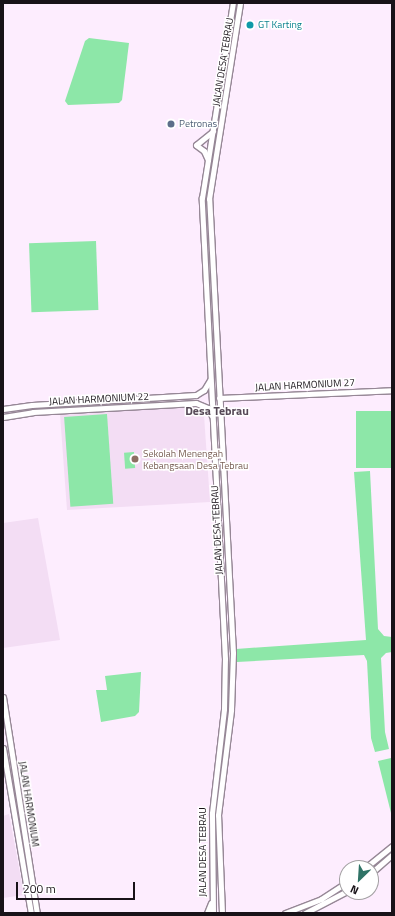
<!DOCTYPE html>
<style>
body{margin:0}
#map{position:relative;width:395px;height:916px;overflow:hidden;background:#fdedfe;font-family:"Titillium Web",sans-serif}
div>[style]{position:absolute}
.built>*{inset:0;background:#f3ddf4}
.green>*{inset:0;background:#8de7a8;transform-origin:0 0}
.stream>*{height:1px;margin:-0.5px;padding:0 0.5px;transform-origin:0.5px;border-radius:0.5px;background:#bde1f9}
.roads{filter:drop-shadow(1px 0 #968796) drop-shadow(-1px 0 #968796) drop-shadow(0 1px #968796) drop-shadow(0 -1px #968796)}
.secondary>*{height:5px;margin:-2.5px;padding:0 2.5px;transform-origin:2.5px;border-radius:2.5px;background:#fff}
.dots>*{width:11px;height:11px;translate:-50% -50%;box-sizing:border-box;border:2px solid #fff;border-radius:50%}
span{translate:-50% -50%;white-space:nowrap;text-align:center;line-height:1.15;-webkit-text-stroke:3px #fff;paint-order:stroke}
.culture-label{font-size:10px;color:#0d838f}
.left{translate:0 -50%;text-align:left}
.street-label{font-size:10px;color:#181218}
.service-label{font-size:10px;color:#4e5e75}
.education-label{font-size:10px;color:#785e54}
.quarter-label{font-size:12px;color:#564957;font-weight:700}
.frame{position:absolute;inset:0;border:4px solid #181218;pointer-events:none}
.north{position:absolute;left:339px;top:860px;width:40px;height:40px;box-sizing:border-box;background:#fff;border:1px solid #a3a0a3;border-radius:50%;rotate:205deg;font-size:11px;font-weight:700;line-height:16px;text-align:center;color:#181218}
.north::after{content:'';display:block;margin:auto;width:14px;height:18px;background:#2f7366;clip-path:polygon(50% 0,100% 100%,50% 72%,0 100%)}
.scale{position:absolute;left:16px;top:882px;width:119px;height:18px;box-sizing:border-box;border:2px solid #181218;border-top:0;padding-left:5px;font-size:12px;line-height:14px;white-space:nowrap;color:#181218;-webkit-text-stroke:3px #fff;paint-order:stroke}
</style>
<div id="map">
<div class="built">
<div style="clip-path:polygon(195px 407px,204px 415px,210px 502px,67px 510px,60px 414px)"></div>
<div style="clip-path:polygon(38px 518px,60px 640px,3px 648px,3px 523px)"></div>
<div style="clip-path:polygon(9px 814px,24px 895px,3px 898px,3px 816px)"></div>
</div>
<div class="green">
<div style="clip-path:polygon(89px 38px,129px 43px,122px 100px,119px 103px,68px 105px,65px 101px,85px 41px)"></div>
<div style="left:96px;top:241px;width:69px;height:67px;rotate:88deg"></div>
<div style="left:392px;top:411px;width:57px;height:36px;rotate:90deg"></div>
<div style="left:107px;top:414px;width:90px;height:43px;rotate:86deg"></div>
<div style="left:134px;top:452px;width:16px;height:10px;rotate:86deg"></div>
<div style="clip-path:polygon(370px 471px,378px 629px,384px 636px,392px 637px,392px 652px,386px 653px,381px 658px,385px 732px,389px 749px,375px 752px,371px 738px,367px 661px,364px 655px,237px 662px,236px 649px,366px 640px,354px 472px)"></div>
<div style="clip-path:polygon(141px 672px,139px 712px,135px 716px,101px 722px,96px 690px,107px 690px,105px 676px)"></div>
<div style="clip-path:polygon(391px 758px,392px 764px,392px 817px,378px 761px)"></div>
</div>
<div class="stream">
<div style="left:3px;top:766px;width:85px;rotate:80.5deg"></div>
</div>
<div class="roads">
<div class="secondary">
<div style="left:208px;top:160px;width:10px;rotate:-114deg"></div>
<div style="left:204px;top:151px;width:10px;rotate:-143deg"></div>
<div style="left:196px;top:145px;width:22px;rotate:-39deg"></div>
<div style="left:219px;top:398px;width:173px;rotate:-2.6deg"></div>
<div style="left:3px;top:409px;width:29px;rotate:-8deg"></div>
<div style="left:32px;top:405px;width:164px;rotate:-3.5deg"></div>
<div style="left:196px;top:395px;width:9px;rotate:-32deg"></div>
<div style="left:204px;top:390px;width:12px;rotate:-59deg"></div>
<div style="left:3px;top:417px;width:30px;rotate:-9deg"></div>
<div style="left:33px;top:412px;width:163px;rotate:-3.2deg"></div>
<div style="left:196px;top:403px;width:13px;rotate:23deg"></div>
<div style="left:208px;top:408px;width:9px;rotate:63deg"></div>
<div style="left:3px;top:697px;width:219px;rotate:81.1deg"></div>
<div style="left:3px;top:748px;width:167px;rotate:80.4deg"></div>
<div style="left:365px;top:868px;width:35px;rotate:-39deg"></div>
<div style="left:371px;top:873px;width:28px;rotate:-41deg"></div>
<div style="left:207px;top:913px;width:11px;rotate:-68deg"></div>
<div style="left:213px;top:913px;width:100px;rotate:-90.6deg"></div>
<div style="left:212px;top:813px;width:105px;rotate:-83.4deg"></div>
<div style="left:224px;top:709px;width:50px;rotate:-88.9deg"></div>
<div style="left:225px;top:659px;width:462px;rotate:-92.9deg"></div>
<div style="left:202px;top:198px;width:197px;rotate:-81deg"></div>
<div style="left:222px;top:913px;width:98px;rotate:-92.3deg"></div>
<div style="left:218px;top:815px;width:106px;rotate:-82.9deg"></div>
<div style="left:231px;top:710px;width:57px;rotate:-88deg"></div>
<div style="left:233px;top:653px;width:455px;rotate:-93deg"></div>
<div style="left:209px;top:199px;width:198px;rotate:-81deg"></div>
<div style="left:285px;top:913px;width:39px;rotate:-21deg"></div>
<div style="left:321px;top:899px;width:31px;rotate:-33deg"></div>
<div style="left:305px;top:913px;width:47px;rotate:-27.6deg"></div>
</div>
</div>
<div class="dots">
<div style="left:250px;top:25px;background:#0f9aa8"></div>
<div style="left:171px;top:124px;background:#5c6f8a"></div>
<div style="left:135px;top:459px;background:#8d6e63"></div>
</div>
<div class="culture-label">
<span class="left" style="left:258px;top:25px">GT Karting</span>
</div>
<div class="street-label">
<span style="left:223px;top:62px;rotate:-81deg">JALAN DESA TEBRAU</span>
<span style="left:305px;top:385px;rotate:-3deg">JALAN HARMONIUM 27</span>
<span style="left:99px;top:399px;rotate:-3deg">JALAN HARMONIUM 22</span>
<span style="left:217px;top:530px;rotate:-93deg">JALAN DESA TEBRAU</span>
<span style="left:29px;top:804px;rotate:81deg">JALAN HARMONIUM</span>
<span style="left:203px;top:852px;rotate:-90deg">JALAN DESA TEBRAU</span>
</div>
<div class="service-label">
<span class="left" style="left:179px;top:124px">Petronas</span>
</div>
<div class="education-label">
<span class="left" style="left:143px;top:459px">Sekolah Menengah<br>Kebangsaan Desa Tebrau</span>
</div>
<div class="quarter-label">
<span style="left:217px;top:411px">Desa Tebrau</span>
</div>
<div class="frame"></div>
<div class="north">N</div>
<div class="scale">200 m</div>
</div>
